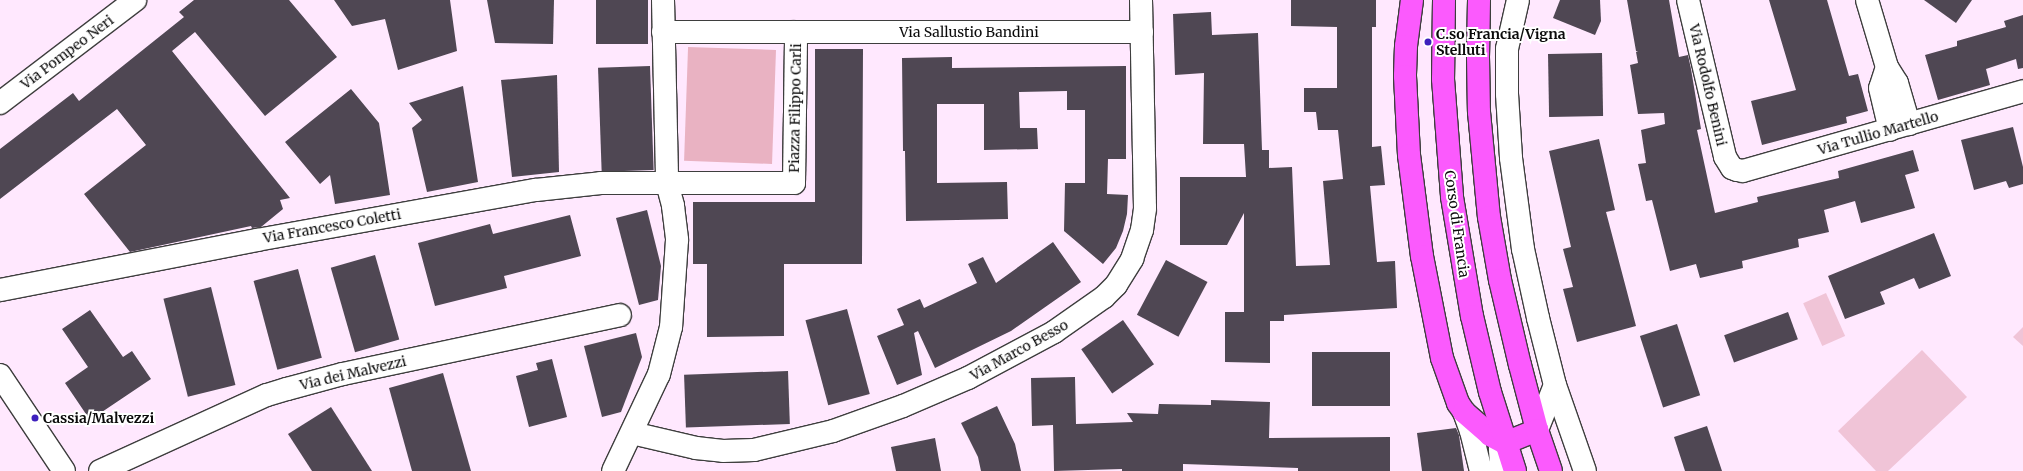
<!DOCTYPE html>
<style>
body{margin:0}
#map{position:relative;width:2023px;height:471px;overflow:hidden;background:#ffe8fe;font-family:Merriweather,serif}
div>[style]{position:absolute}
.green>*{inset:0;background:#e9b2c2;transform-origin:0 0}
.pitch>*{inset:0;background:#f0c4d7;transform-origin:0 0}
.building>*{inset:0;background:#4f4753;transform-origin:0 0}
.roads{filter:drop-shadow(1px 0 #3e3e3e) drop-shadow(-1px 0 #3e3e3e) drop-shadow(0 1px #3e3e3e) drop-shadow(0 -1px #3e3e3e)}
.minor>*{height:22px;margin:-11px;padding:0 11px;transform-origin:11px;border-radius:11px;background:#fff}
.major>*{height:22px;margin:-11px;padding:0 11px;transform-origin:11px;border-radius:11px;background:#fb5afd}
.dots>*{width:11px;height:11px;translate:-50% -50%;box-sizing:border-box;border:2px solid #fff;border-radius:50%}
span{translate:-50% -50%;white-space:nowrap;text-align:center;line-height:1.15;-webkit-text-stroke:4px #fff;paint-order:stroke}
.street-label{font-size:14px;color:#0b0b0b}
.poi-label{font-size:14px;color:#0b0b0b;font-weight:700}
.left{translate:0 -50%;text-align:left}
</style>
<div id="map">
<div class="green">
<div style="left:776px;top:50px;width:114px;height:88px;rotate:92deg"></div>
</div>
<div class="pitch">
<div style="left:1826px;top:293px;width:47px;height:25px;rotate:66deg"></div>
<div style="clip-path:polygon(2023px 327px,2023px 346px,2013px 337px)"></div>
<div style="clip-path:polygon(1922px 350px,1967px 397px,1888px 471px,1876px 471px,1838px 431px)"></div>
</div>
<div class="building">
<div style="clip-path:polygon(194px 0,289px 0,337px 57px,265px 116px,195px 32px,172px 51px,290px 198px,280px 200px,283px 209px,261px 227px,252px 228px,251px 226px,130px 252px,84px 194px,146px 145px,117px 109px,0 199px,0 149px,73px 93px,79px 101px,184px 17px,179px 12px)"></div>
<div style="clip-path:polygon(334px 0,450px 0,457px 51px,398px 70px,385px 19px,352px 26px)"></div>
<div style="clip-path:polygon(487px 0,554px 0,553px 44px,495px 43px)"></div>
<div style="left:596px;top:0;width:52px;height:44px"></div>
<div style="clip-path:polygon(1291px 0,1376px 0,1376px 27px,1372px 27px,1372px 147px,1381px 146px,1385px 185px,1370px 186px,1377px 262px,1395px 261px,1397px 308px,1284px 315px,1284px 321px,1270px 321px,1270px 363px,1225px 362px,1225px 312px,1244px 312px,1244px 213px,1227px 245px,1180px 245px,1180px 177px,1246px 177px,1244px 144px,1203px 144px,1204px 73px,1175px 75px,1173px 14px,1211px 12px,1212px 35px,1258px 33px,1262px 150px,1269px 150px,1269px 168px,1292px 167px,1296px 266px,1330px 265px,1323px 181px,1343px 179px,1338px 130px,1318px 130px,1316px 112px,1304px 112px,1304px 88px,1337px 88px,1337px 27px,1291px 26px)"></div>
<div style="clip-path:polygon(1560px 0,1600px 0,1601px 21px,1595px 35px,1553px 18px)"></div>
<div style="clip-path:polygon(1627px 0,1669px 0,1679px 57px,1688px 55px,1691px 69px,1701px 129px,1697px 130px,1715px 213px,1758px 202px,1757px 197px,1839px 178px,1838px 171px,1913px 150px,1919px 171px,1905px 175px,1915px 208px,1861px 223px,1855px 201px,1824px 210px,1829px 232px,1798px 239px,1799px 247px,1742px 261px,1743px 268px,1700px 278px,1696px 264px,1670px 271px,1652px 200px,1646px 201px,1638px 164px,1646px 163px,1641px 130px,1665px 124px,1664px 113px,1638px 114px,1630px 65px,1638px 63px,1636px 52px,1638px 52px,1636px 51px)"></div>
<div style="clip-path:polygon(1769px 0,1827px 0,1849px 76px,1858px 74px,1868px 111px,1846px 117px,1847px 123px,1762px 145px,1751px 101px,1796px 90px)"></div>
<div style="clip-path:polygon(1924px 0,1972px 0,1956px 23px)"></div>
<div style="clip-path:polygon(2023px 15px,2023px 68px,2018px 69px,2016px 59px,1986px 69px,1990px 85px,1938px 100px,1925px 55px,1957px 46px,1957px 41px,2006px 27px,2004px 21px)"></div>
<div style="clip-path:polygon(815px 49px,863px 49px,862px 264px,784px 264px,784px 336px,707px 337px,707px 264px,693px 264px,693px 202px,815px 202px)"></div>
<div style="left:1602px;top:53px;width:63px;height:54px;rotate:89deg"></div>
<div style="clip-path:polygon(952px 57px,952px 68px,1126px 66px,1126px 159px,1108px 159px,1107px 194px,1128px 195px,1127px 214px,1123px 231px,1116px 248px,1103px 264px,1064px 231px,1065px 183px,1085px 183px,1085px 110px,1067px 110px,1067px 91px,1019px 92px,1020px 128px,1037px 128px,1038px 149px,984px 150px,984px 104px,937px 104px,937px 183px,1007px 182px,1008px 219px,906px 221px,905px 151px,903px 151px,902px 58px)"></div>
<div style="left:650px;top:66px;width:104px;height:52px;rotate:88deg"></div>
<div style="clip-path:polygon(557px 75px,559px 172px,512px 177px,501px 80px)"></div>
<div style="clip-path:polygon(463px 86px,478px 182px,427px 192px,412px 128px,422px 120px,409px 103px)"></div>
<div style="clip-path:polygon(351px 89px,379px 123px,390px 195px,335px 204px,330px 175px,320px 184px,285px 142px)"></div>
<div style="clip-path:polygon(2013px 127px,2023px 167px,2023px 184px,2009px 188px,2006px 181px,1974px 190px,1961px 140px)"></div>
<div style="clip-path:polygon(1599px 139px,1615px 210px,1606px 212px,1636px 326px,1577px 342px,1563px 289px,1573px 287px,1563px 249px,1571px 247px,1549px 151px)"></div>
<div style="clip-path:polygon(647px 210px,661px 266px,658px 300px,639px 305px,616px 218px)"></div>
<div style="clip-path:polygon(570px 215px,581px 256px,504px 276px,507px 288px,435px 306px,418px 243px,490px 224px,493px 234px)"></div>
<div style="clip-path:polygon(1934px 233px,1951px 276px,1919px 289px,1914px 278px,1880px 292px,1885px 304px,1845px 319px,1828px 276px)"></div>
<div style="clip-path:polygon(1053px 242px,1081px 282px,1011px 331px,935px 368px,918px 331px,914px 333px,922px 375px,897px 385px,877px 336px,904px 325px,897px 309px,920px 299px,924px 308px,977px 283px,968px 264px,983px 257px,996px 283px)"></div>
<div style="left:375px;top:255px;width:88px;height:46px;rotate:74deg"></div>
<div style="left:1166px;top:260px;width:47px;height:62px;rotate:28deg"></div>
<div style="left:298px;top:269px;width:92px;height:46px;rotate:75deg"></div>
<div style="left:211px;top:287px;width:101px;height:49px;rotate:76deg"></div>
<div style="left:847px;top:309px;width:88px;height:43px;rotate:75deg"></div>
<div style="clip-path:polygon(90px 310px,123px 357px,132px 351px,151px 379px,90px 420px,65px 383px,88px 367px,62px 329px)"></div>
<div style="left:1788px;top:312px;width:29px;height:68px;rotate:70deg"></div>
<div style="left:1123px;top:320px;width:54px;height:51px;rotate:55deg"></div>
<div style="left:1677px;top:324px;width:75px;height:39px;rotate:72deg"></div>
<div style="clip-path:polygon(636px 333px,642px 357px,621px 412px,602px 417px,584px 346px)"></div>
<div style="left:1390px;top:352px;width:54px;height:78px;rotate:90deg"></div>
<div style="clip-path:polygon(552px 359px,567px 417px,529px 427px,516px 376px,538px 370px,536px 363px)"></div>
<div style="left:788px;top:371px;width:53px;height:104px;rotate:88deg"></div>
<div style="clip-path:polygon(443px 373px,471px 471px,412px 471px,389px 388px)"></div>
<div style="clip-path:polygon(1075px 377px,1076px 424px,1133px 422px,1127px 413px,1158px 414px,1159px 404px,1211px 405px,1211px 400px,1270px 402px,1269px 438px,1390px 437px,1390px 471px,1298px 471px,1298px 468px,1183px 464px,1183px 471px,1122px 471px,1122px 469px,1054px 471px,1053px 425px,1032px 426px,1031px 378px)"></div>
<div style="clip-path:polygon(997px 406px,1015px 444px,1021px 471px,981px 471px,978px 457px,961px 423px)"></div>
<div style="clip-path:polygon(331px 407px,372px 471px,312px 471px,288px 434px)"></div>
<div style="clip-path:polygon(1707px 426px,1722px 471px,1685px 471px,1674px 437px)"></div>
<div style="clip-path:polygon(1456px 428px,1459px 435px,1464px 471px,1422px 471px,1417px 433px)"></div>
<div style="clip-path:polygon(935px 438px,941px 471px,896px 471px,891px 447px)"></div>
</div>
<div class="roads">
<div class="minor">
<div style="left:663px;top:0;width:183px;rotate:88.7deg"></div>
<div style="left:667px;top:183px;width:127px"></div>
<div style="left:794px;top:183px;width:151px;rotate:-89.2deg"></div>
<div style="left:796px;top:32px;width:133px;rotate:180deg"></div>
<div style="left:1518px;top:0;width:50px;rotate:102.7deg"></div>
<div style="left:1507px;top:49px;width:45px;rotate:90deg"></div>
<div style="left:1507px;top:94px;width:64px;rotate:86.4deg"></div>
<div style="left:1511px;top:158px;width:92px;rotate:82.5deg"></div>
<div style="left:1523px;top:249px;width:71px;rotate:77.7deg"></div>
<div style="left:1538px;top:318px;width:69px;rotate:75.8deg"></div>
<div style="left:1555px;top:385px;width:91px;rotate:70.8deg"></div>
<div style="left:1688px;top:0;width:161px;rotate:76.7deg"></div>
<div style="left:1725px;top:157px;width:13px;rotate:58deg"></div>
<div style="left:1732px;top:168px;width:5px;rotate:22deg"></div>
<div style="left:1737px;top:170px;width:6px;rotate:9deg"></div>
<div style="left:1743px;top:171px;width:291px;rotate:-15.9deg"></div>
<div style="left:1867px;top:0;width:70px;rotate:73.4deg"></div>
<div style="left:1887px;top:67px;width:19px;rotate:58deg"></div>
<div style="left:1897px;top:83px;width:43px;rotate:73.7deg"></div>
<div style="left:796px;top:32px;width:346px"></div>
<div style="left:1887px;top:67px;width:22px;rotate:108deg"></div>
<div style="left:1880px;top:88px;width:43px;rotate:76.6deg"></div>
<div style="left:0;top:103px;width:170px;rotate:-37.3deg"></div>
<div style="left:0;top:290px;width:262px;rotate:-11deg"></div>
<div style="left:257px;top:240px;width:283px;rotate:-10.2deg"></div>
<div style="left:536px;top:190px;width:65px;rotate:-6.1deg"></div>
<div style="left:601px;top:183px;width:66px"></div>
<div style="left:667px;top:183px;width:24px;rotate:75deg"></div>
<div style="left:673px;top:206px;width:34px;rotate:83deg"></div>
<div style="left:677px;top:240px;width:87px;rotate:93.9deg"></div>
<div style="left:671px;top:327px;width:49px;rotate:104.3deg"></div>
<div style="left:659px;top:374px;width:107px;rotate:115.4deg"></div>
<div style="left:0;top:375px;width:115px;rotate:56.3deg"></div>
<div style="left:1464px;top:412px;width:20px;rotate:70deg"></div>
<div style="left:1471px;top:431px;width:41px;rotate:76deg"></div>
<div style="left:1537px;top:430px;width:48px;rotate:-68.2deg"></div>
<div style="left:632px;top:433px;width:66px;rotate:13.2deg"></div>
<div style="left:696px;top:448px;width:27px;rotate:6deg"></div>
<div style="left:723px;top:451px;width:31px;rotate:-2deg"></div>
<div style="left:754px;top:450px;width:81px;rotate:-13.5deg"></div>
<div style="left:833px;top:431px;width:74px;rotate:-19.7deg"></div>
<div style="left:903px;top:406px;width:71px;rotate:-23.3deg"></div>
<div style="left:968px;top:378px;width:98px;rotate:-28.1deg"></div>
<div style="left:1054px;top:332px;width:61px;rotate:-35deg"></div>
<div style="left:1104px;top:297px;width:17px;rotate:-45deg"></div>
<div style="left:1116px;top:285px;width:31px;rotate:-58deg"></div>
<div style="left:1132px;top:259px;width:31px;rotate:-71deg"></div>
<div style="left:1142px;top:230px;width:22px;rotate:-82deg"></div>
<div style="left:1145px;top:208px;width:208px;rotate:-91.1deg"></div>
<div style="left:100px;top:471px;width:183px;rotate:-24.5deg"></div>
<div style="left:267px;top:395px;width:21px;rotate:-17deg"></div>
<div style="left:287px;top:389px;width:58px;rotate:-15deg"></div>
<div style="left:343px;top:374px;width:283px;rotate:-12deg"></div>
<div style="left:1497px;top:471px;width:8px;rotate:-60deg"></div>
<div style="left:1501px;top:464px;width:15px;rotate:-94deg"></div>
<div style="left:1500px;top:449px;width:8px;rotate:-50deg"></div>
</div>
<div class="major">
<div style="left:1412px;top:0;width:46px;rotate:97.4deg"></div>
<div style="left:1406px;top:46px;width:30px;rotate:92deg"></div>
<div style="left:1405px;top:76px;width:79px;rotate:87.1deg"></div>
<div style="left:1409px;top:155px;width:102px;rotate:82.7deg"></div>
<div style="left:1422px;top:256px;width:104px;rotate:78.9deg"></div>
<div style="left:1442px;top:358px;width:48px;rotate:70.4deg"></div>
<div style="left:1458px;top:403px;width:11px;rotate:56deg"></div>
<div style="left:1464px;top:412px;width:35px;rotate:41deg"></div>
<div style="left:1490px;top:435px;width:17px;rotate:28deg"></div>
<div style="left:1505px;top:443px;width:35px;rotate:-22deg"></div>
<div style="left:1444px;top:0;width:79px;rotate:90.7deg"></div>
<div style="left:1443px;top:79px;width:118px;rotate:85.6deg"></div>
<div style="left:1452px;top:197px;width:121px;rotate:80.5deg"></div>
<div style="left:1472px;top:316px;width:78px;rotate:76.7deg"></div>
<div style="left:1490px;top:392px;width:83px;rotate:72.4deg"></div>
<div style="left:1479px;top:0;width:57px;rotate:91deg"></div>
<div style="left:1478px;top:57px;width:55px;rotate:89deg"></div>
<div style="left:1479px;top:112px;width:105px;rotate:84.6deg"></div>
<div style="left:1489px;top:217px;width:64px;rotate:80.1deg"></div>
<div style="left:1500px;top:280px;width:87px;rotate:76.8deg"></div>
<div style="left:1520px;top:365px;width:67px;rotate:75.3deg"></div>
<div style="left:1537px;top:430px;width:43px;rotate:71.1deg"></div>
</div>
</div>
<div class="dots">
<div style="left:1428px;top:42px;background:#3d20bd"></div>
<div style="left:35px;top:418px;background:#3d20bd"></div>
</div>
<div class="street-label">
<span style="left:969px;top:32px">Via Sallustio Bandini</span>
<span style="left:67px;top:52px;rotate:-37deg">Via Pompeo Neri</span>
<span style="left:1708px;top:85px;rotate:77deg">Via Rodolfo Benini</span>
<span style="left:795px;top:108px;rotate:-89deg">Piazza Filippo Carli</span>
<span style="left:1878px;top:133px;rotate:-16deg">Via Tullio Martello</span>
<span style="left:1457px;top:224px;rotate:82deg">Corso di Francia</span>
<span style="left:332px;top:226px;rotate:-10deg">Via Francesco Coletti</span>
<span style="left:1019px;top:350px;rotate:-29deg">Via Marco Besso</span>
<span style="left:353px;top:373px;rotate:-13deg">Via dei Malvezzi</span>
</div>
<div class="poi-label">
<span class="left" style="left:1436px;top:42px">C.so Francia/Vigna<br>Stelluti</span>
<span class="left" style="left:43px;top:418px">Cassia/Malvezzi</span>
</div>
</div>
